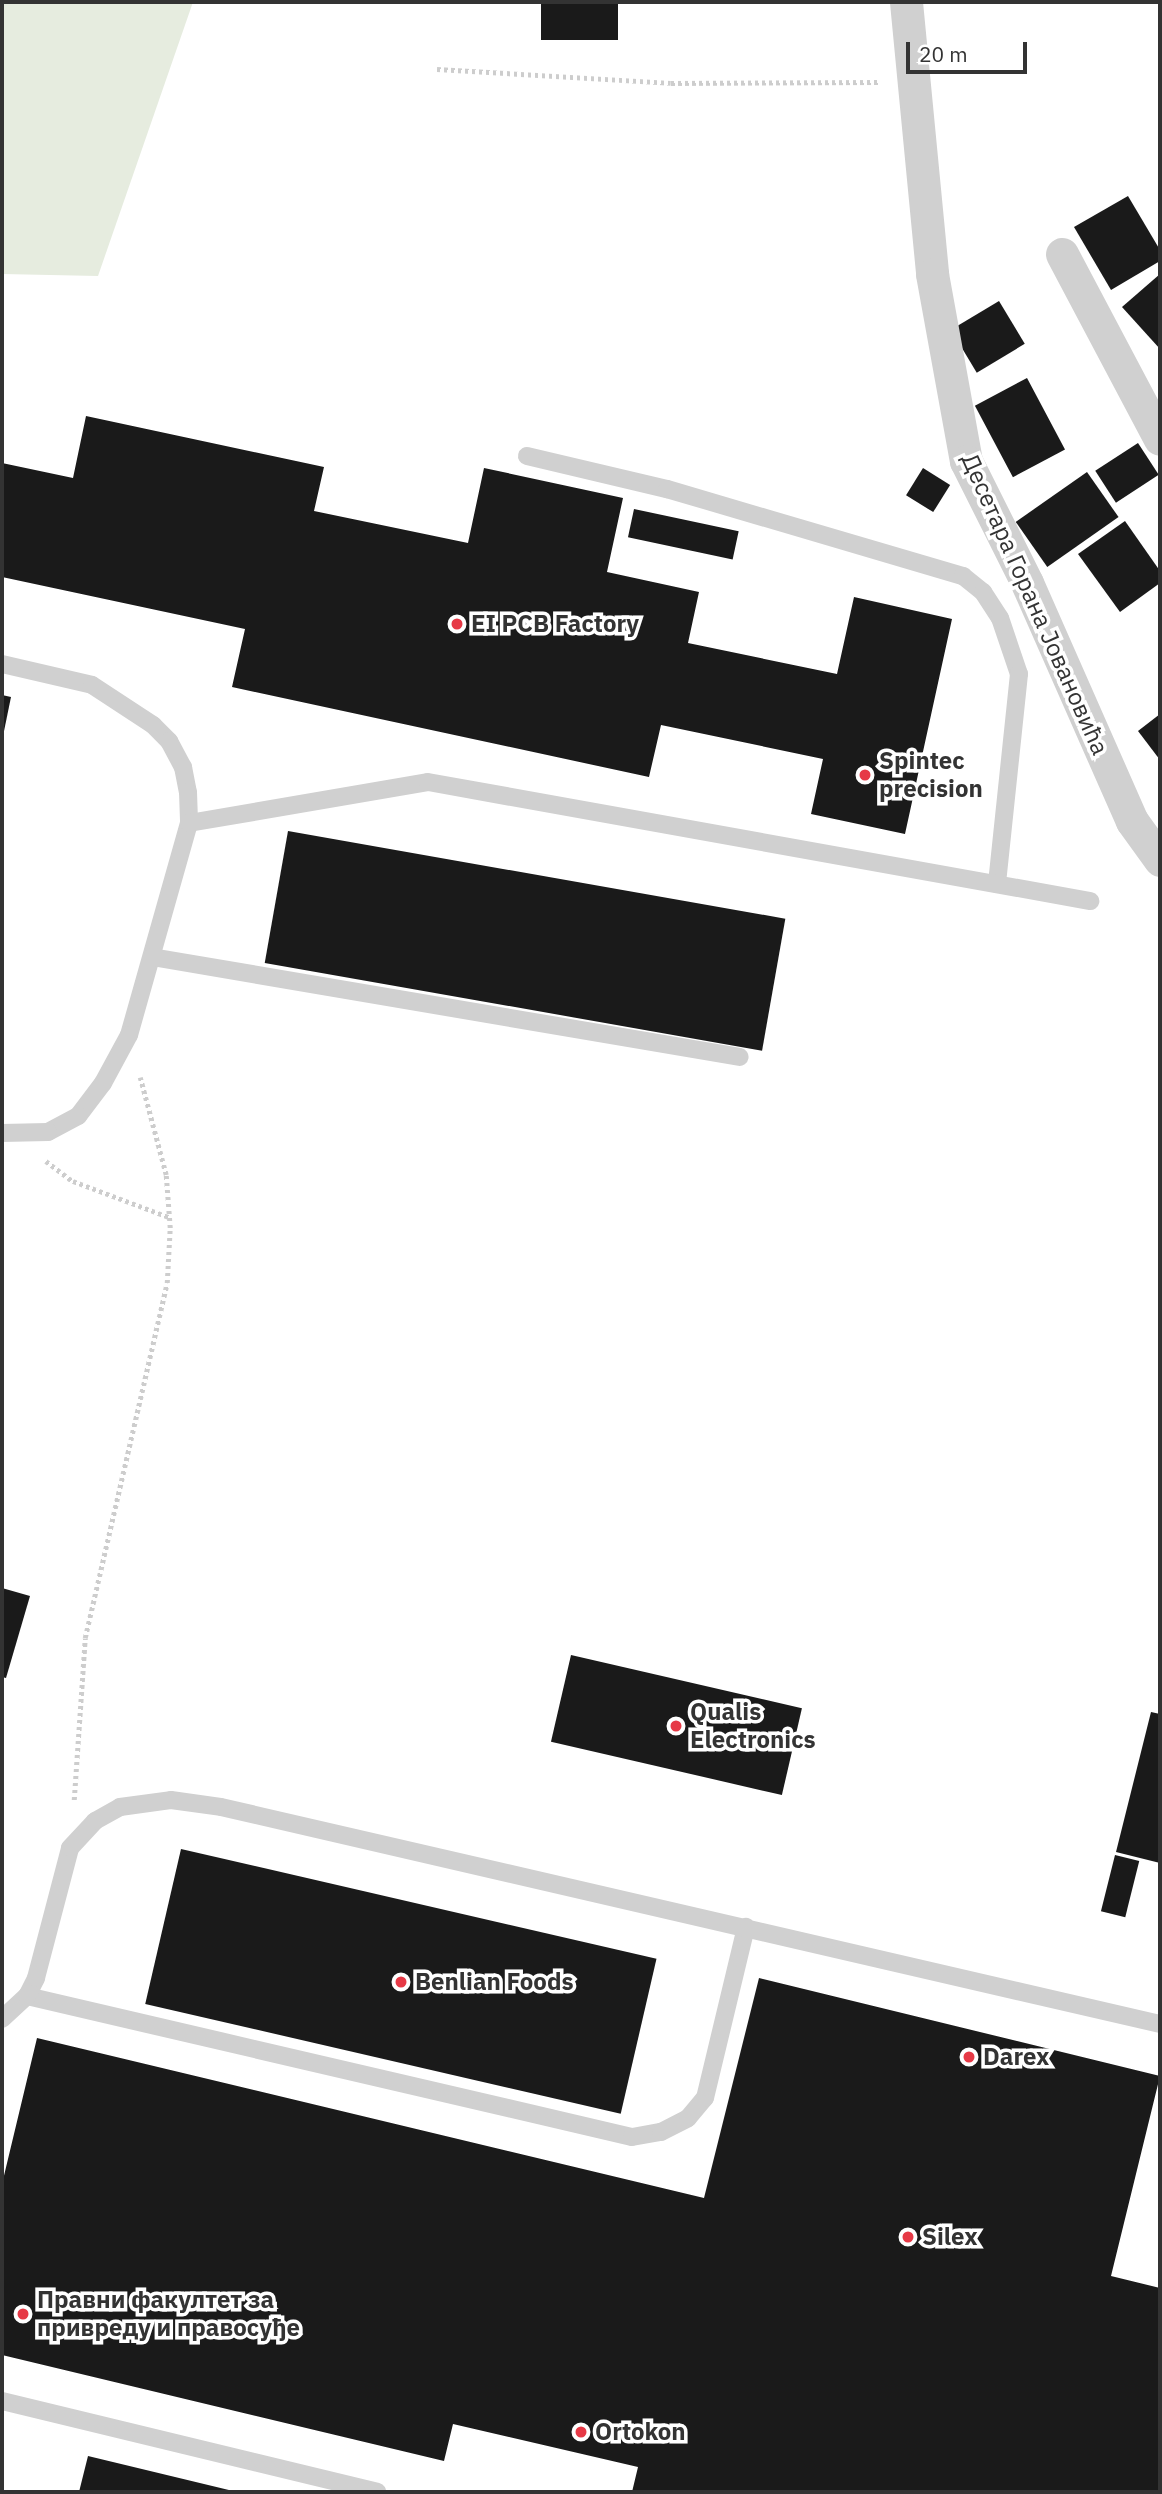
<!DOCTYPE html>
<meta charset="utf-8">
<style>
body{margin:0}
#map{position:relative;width:1162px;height:2494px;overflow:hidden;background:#fff;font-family:"IBM Plex Sans",sans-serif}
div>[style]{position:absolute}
.green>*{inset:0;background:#e6ecdf}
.building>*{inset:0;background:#1a1a1a;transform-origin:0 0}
.path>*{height:4.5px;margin-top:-2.25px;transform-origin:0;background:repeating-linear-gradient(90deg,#cdcdcd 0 3.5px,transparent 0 7px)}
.lane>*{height:18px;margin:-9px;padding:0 9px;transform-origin:9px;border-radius:9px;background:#d0d0d0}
.street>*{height:33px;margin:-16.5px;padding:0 16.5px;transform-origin:16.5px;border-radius:16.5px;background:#d0d0d0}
.dots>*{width:19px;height:19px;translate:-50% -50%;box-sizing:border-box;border:4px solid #fff;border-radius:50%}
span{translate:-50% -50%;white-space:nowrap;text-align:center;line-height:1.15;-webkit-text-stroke:7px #fff;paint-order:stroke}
.street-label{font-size:24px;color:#333}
.poi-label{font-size:24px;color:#333;font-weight:700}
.left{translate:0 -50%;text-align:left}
.frame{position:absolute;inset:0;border:4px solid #333;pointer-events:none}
.scale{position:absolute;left:906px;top:42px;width:121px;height:32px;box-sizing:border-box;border:4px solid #333;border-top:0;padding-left:9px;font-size:21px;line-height:24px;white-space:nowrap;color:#333;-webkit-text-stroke:5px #fff;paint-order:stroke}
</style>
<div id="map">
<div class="green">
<div style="clip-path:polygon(2px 2px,193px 2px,98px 276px,2px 274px)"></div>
</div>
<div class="building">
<div style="left:541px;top:2px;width:77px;height:38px"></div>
<div style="clip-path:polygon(1128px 196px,1160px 250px,1160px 261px,1111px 290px,1074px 227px)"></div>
<div style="clip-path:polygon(1160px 274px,1160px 349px,1122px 307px)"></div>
<div style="left:999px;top:301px;width:50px;height:56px;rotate:59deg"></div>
<div style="left:1027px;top:378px;width:81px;height:59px;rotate:62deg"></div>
<div style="clip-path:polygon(86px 416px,324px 467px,314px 511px,468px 543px,484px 468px,623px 498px,607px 572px,699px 592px,688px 643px,837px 674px,854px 597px,952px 619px,905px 834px,811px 814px,823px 759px,661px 725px,649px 777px,232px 687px,245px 629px,2px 577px,2px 463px,73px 478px)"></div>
<div style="left:1138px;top:443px;width:38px;height:51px;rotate:57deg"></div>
<div style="left:923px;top:468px;width:32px;height:32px;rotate:32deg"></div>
<div style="left:1087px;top:472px;width:55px;height:87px;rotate:55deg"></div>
<div style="left:634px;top:509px;width:107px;height:29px;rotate:12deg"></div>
<div style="clip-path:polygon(1125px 521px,1160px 571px,1160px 583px,1120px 612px,1078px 554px)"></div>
<div style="clip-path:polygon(2px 695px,11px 697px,3px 736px,2px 736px)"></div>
<div style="clip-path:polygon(1160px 714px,1160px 760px,1138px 731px)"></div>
<div style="left:288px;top:831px;width:505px;height:134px;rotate:10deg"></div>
<div style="clip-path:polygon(2px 1588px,30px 1596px,6px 1678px,2px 1677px)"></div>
<div style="left:571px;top:1655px;width:237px;height:89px;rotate:13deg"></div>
<div style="clip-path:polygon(1151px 1712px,1160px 1714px,1160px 1863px,1116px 1852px)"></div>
<div style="left:181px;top:1849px;width:488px;height:159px;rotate:13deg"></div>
<div style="left:1115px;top:1855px;width:25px;height:58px;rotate:14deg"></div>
<div style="clip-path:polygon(759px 1978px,1160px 2076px,1111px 2276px,1160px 2288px,1160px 2492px,632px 2492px,638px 2467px,453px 2424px,444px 2461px,2px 2355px,2px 2184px,37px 2038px,704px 2198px)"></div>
<div style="clip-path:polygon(88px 2456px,233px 2491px,233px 2492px,79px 2492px)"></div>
</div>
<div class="path">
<div style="left:437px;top:69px;width:234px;rotate:3.4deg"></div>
<div style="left:671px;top:83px;width:207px;rotate:-0.3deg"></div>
<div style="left:46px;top:1161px;width:34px;rotate:37deg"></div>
<div style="left:73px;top:1181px;width:103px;rotate:20.6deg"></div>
<div style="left:74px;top:1800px;width:162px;rotate:-86.1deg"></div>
<div style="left:85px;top:1638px;width:364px;rotate:-77deg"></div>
<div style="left:167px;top:1283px;width:55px;rotate:-86.9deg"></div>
<div style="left:170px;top:1228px;width:53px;rotate:-94.3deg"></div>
<div style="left:166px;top:1175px;width:101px;rotate:-104.9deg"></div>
</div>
<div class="lane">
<div style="left:527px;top:456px;width:144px;rotate:13.3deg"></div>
<div style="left:667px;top:489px;width:309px;rotate:16.4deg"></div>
<div style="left:963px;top:576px;width:26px;rotate:39deg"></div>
<div style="left:983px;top:592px;width:31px;rotate:57deg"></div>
<div style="left:1000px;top:618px;width:59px;rotate:71.3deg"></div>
<div style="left:1019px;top:674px;width:211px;rotate:96deg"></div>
<div style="left:2px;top:664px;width:92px;rotate:13.1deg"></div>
<div style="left:92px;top:685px;width:73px;rotate:33.3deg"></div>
<div style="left:153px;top:725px;width:23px;rotate:45deg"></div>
<div style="left:169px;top:741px;width:30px;rotate:62deg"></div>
<div style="left:183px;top:767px;width:25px;rotate:79deg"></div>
<div style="left:188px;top:792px;width:31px;rotate:88deg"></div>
<div style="left:189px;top:823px;width:220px;rotate:105.8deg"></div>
<div style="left:129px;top:1035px;width:55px;rotate:118.4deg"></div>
<div style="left:103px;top:1083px;width:41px;rotate:127.1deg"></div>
<div style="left:78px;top:1116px;width:34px;rotate:152deg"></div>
<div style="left:48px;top:1132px;width:46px;rotate:178.8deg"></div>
<div style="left:189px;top:823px;width:242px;rotate:-9.7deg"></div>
<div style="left:428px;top:782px;width:673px;rotate:10.19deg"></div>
<div style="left:152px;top:957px;width:596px;rotate:9.65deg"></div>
<div style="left:27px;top:1996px;width:621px;rotate:13.12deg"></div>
<div style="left:632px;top:2137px;width:29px;rotate:-10deg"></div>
<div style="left:661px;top:2132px;width:30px;rotate:-27deg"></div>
<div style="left:688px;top:2118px;width:26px;rotate:-50deg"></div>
<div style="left:705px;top:2098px;width:176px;rotate:-76.5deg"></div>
<div style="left:2px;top:2019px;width:34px;rotate:-43deg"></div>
<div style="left:27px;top:1996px;width:20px;rotate:-63deg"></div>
<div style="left:36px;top:1978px;width:134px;rotate:-75.3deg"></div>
<div style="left:70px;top:1848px;width:37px;rotate:-47deg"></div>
<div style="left:95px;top:1821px;width:29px;rotate:-29deg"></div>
<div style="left:120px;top:1807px;width:51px;rotate:-7.8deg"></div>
<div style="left:171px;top:1800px;width:50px;rotate:8deg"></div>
<div style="left:221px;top:1807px;width:964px;rotate:13.01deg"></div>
<div style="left:2px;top:2401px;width:386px;rotate:13.6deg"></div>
</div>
<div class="street">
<div style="left:906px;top:2px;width:273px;rotate:84.5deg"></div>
<div style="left:932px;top:274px;width:190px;rotate:79.7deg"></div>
<div style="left:966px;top:461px;width:136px;rotate:63.4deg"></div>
<div style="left:1027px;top:583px;width:260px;rotate:66.2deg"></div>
<div style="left:1132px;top:821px;width:48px;rotate:54.3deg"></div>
<div style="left:1062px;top:254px;width:209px;rotate:62.1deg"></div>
</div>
<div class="dots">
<div style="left:457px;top:624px;background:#e63946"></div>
<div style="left:865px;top:775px;background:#e63946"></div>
<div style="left:676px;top:1726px;background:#e63946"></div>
<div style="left:401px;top:1982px;background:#e63946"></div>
<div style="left:969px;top:2057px;background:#e63946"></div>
<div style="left:908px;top:2237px;background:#e63946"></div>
<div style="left:23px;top:2314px;background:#e63946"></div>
<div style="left:581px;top:2432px;background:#e63946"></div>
</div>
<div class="street-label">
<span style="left:1035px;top:604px;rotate:66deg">Десетара Горана Јовановића</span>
</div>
<div class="poi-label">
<span class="left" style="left:471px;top:624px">EI PCB Factory</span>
<span class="left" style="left:879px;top:775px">Spintec<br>precision</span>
<span class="left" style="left:690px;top:1726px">Qualis<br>Electronics</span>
<span class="left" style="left:415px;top:1982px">Benlian Foods</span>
<span class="left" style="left:983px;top:2057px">Darex</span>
<span class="left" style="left:922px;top:2237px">Silex</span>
<span class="left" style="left:37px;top:2314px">Правни факултет за<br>привреду и правосуђе</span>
<span class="left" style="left:595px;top:2432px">Ortokon</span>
</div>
<div class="frame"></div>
<div class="scale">20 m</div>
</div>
